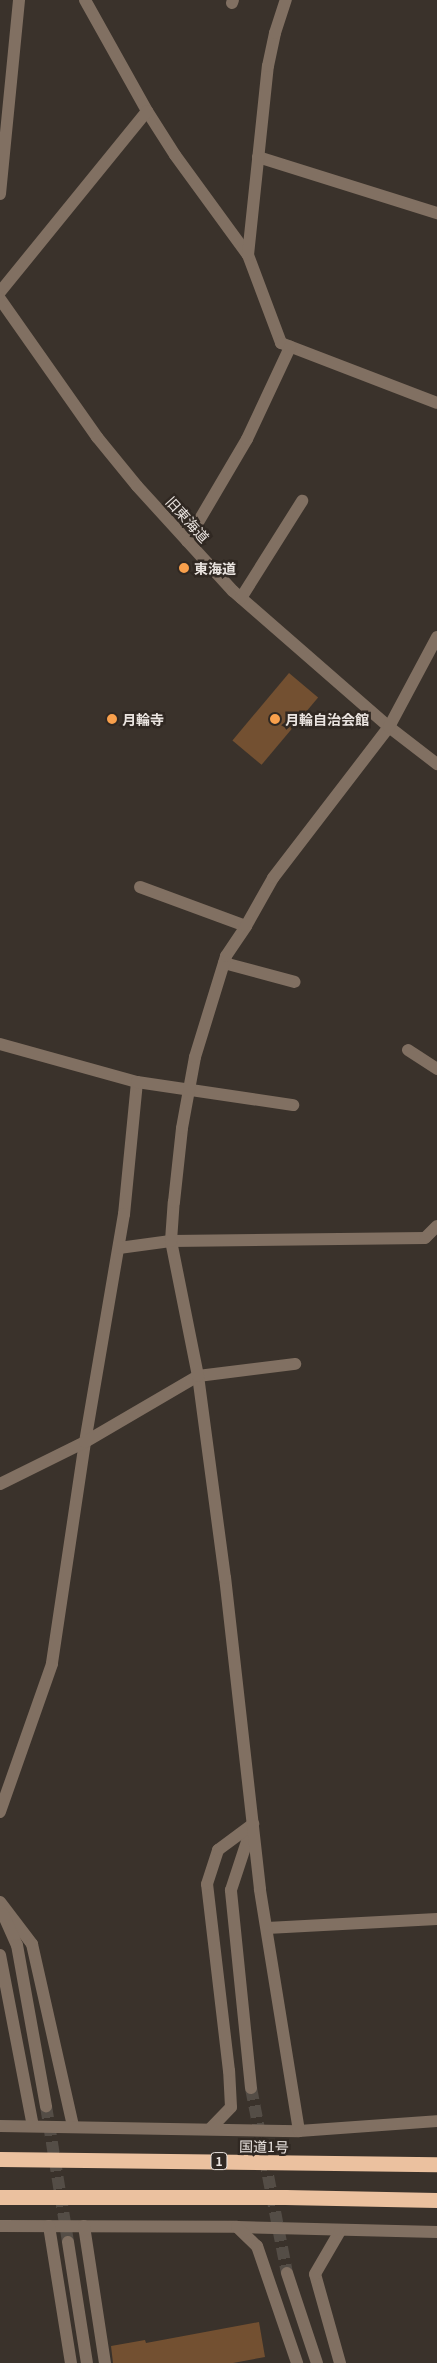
<!DOCTYPE html>
<meta charset="utf-8">
<style>
body{margin:0}
#map{position:relative;width:437px;height:2363px;overflow:hidden;background:#3a322b;font-family:Georgia,"Noto Sans JP",serif}
div>[style]{position:absolute}
.building>*{inset:0;background:#735031;transform-origin:0 0}
.minor-tunnel>*{height:12px;margin-top:-6px;transform-origin:0;background:repeating-linear-gradient(90deg,#544d46 0 12px,transparent 0 18px)}
.minor>*{height:12px;margin:-6px;padding:0 6px;transform-origin:6px;border-radius:6px;background:#817062}
.highway>*{height:15px;margin:-7.5px;padding:0 7.5px;transform-origin:7.5px;border-radius:7.5px;background:#ebc19f}
.dots>*{width:14px;height:14px;translate:-50% -50%;box-sizing:border-box;border:2px solid #302822;border-radius:50%}
span{translate:-50% -50%;white-space:nowrap;text-align:center;line-height:1.15;-webkit-text-stroke:5px #302822;paint-order:stroke}
.shield-label span{padding:1px 4px;background:#302822;border:1px solid;border-radius:4px;-webkit-text-stroke-width:0}
.shield-label{font-size:12px;color:#eae4e0;font-weight:700}
.street-label{font-size:14px;color:#eae4e0}
.poi-label{font-size:14px;color:#eae4e0;font-weight:700}
.left{translate:0 -50%;text-align:left}
</style>
<div id="map">
<div class="building">
<div style="left:289px;top:673px;width:38px;height:88px;rotate:40deg"></div>
<div style="clip-path:polygon(259px 2322px,265px 2357px,233px 2363px,113px 2363px,111px 2346px,145px 2340px,146px 2343px)"></div>
</div>
<div class="minor-tunnel">
<div style="left:251px;top:2088px;width:188px;rotate:79deg"></div>
<div style="left:46px;top:2106px;width:138px;rotate:80.8deg"></div>
</div>
<div class="minor">
<div style="left:85px;top:0;width:127px;rotate:60.8deg"></div>
<div style="left:147px;top:111px;width:52px;rotate:57.5deg"></div>
<div style="left:175px;top:155px;width:124px;rotate:53.9deg"></div>
<div style="left:248px;top:255px;width:94px;rotate:69.4deg"></div>
<div style="left:281px;top:343px;width:167px;rotate:21deg"></div>
<div style="left:232px;top:3px;width:3px;rotate:-72deg"></div>
<div style="left:258px;top:157px;width:188px;rotate:17.4deg"></div>
<div style="left:0;top:194px;width:195px;rotate:-84.4deg"></div>
<div style="left:248px;top:255px;width:190px;rotate:-84deg"></div>
<div style="left:268px;top:66px;width:34px;rotate:-78deg"></div>
<div style="left:275px;top:33px;width:35px;rotate:-72deg"></div>
<div style="left:0;top:292px;width:233px;rotate:-50.9deg"></div>
<div style="left:0;top:299px;width:169px;rotate:54.9deg"></div>
<div style="left:97px;top:437px;width:63px;rotate:50.8deg"></div>
<div style="left:137px;top:486px;width:142px;rotate:47.6deg"></div>
<div style="left:233px;top:591px;width:207px;rotate:41.1deg"></div>
<div style="left:389px;top:727px;width:61px;rotate:37.6deg"></div>
<div style="left:187px;top:541px;width:118px;rotate:-59.5deg"></div>
<div style="left:247px;top:439px;width:102px;rotate:-64.9deg"></div>
<div style="left:241px;top:598px;width:115px;rotate:-57.8deg"></div>
<div style="left:140px;top:887px;width:113px;rotate:20.2deg"></div>
<div style="left:224px;top:963px;width:73px;rotate:15deg"></div>
<div style="left:0;top:1044px;width:142px;rotate:15.5deg"></div>
<div style="left:137px;top:1082px;width:133px;rotate:95.6deg"></div>
<div style="left:124px;top:1214px;width:231px;rotate:99.7deg"></div>
<div style="left:85px;top:1442px;width:224px;rotate:98.5deg"></div>
<div style="left:52px;top:1664px;width:157px;rotate:109.4deg"></div>
<div style="left:408px;top:1050px;width:35px;rotate:33deg"></div>
<div style="left:137px;top:1082px;width:158px;rotate:8.4deg"></div>
<div style="left:119px;top:1248px;width:52px;rotate:-7.7deg"></div>
<div style="left:171px;top:1241px;width:254px;rotate:-0.7deg"></div>
<div style="left:425px;top:1238px;width:17px;rotate:-45deg"></div>
<div style="left:0;top:1484px;width:95px;rotate:-26.3deg"></div>
<div style="left:85px;top:1442px;width:131px;rotate:-30.3deg"></div>
<div style="left:198px;top:1376px;width:98px;rotate:-7.1deg"></div>
<div style="left:0;top:1902px;width:53px;rotate:52.7deg"></div>
<div style="left:32px;top:1944px;width:187px;rotate:77.3deg"></div>
<div style="left:3px;top:1914px;width:34px;rotate:66deg"></div>
<div style="left:17px;top:1945px;width:164px;rotate:79.8deg"></div>
<div style="left:267px;top:1928px;width:170px;rotate:-3deg"></div>
<div style="left:0;top:1955px;width:174px;rotate:79.1deg"></div>
<div style="left:251px;top:2088px;width:199px;rotate:-95.8deg"></div>
<div style="left:231px;top:1890px;width:64px;rotate:-71.8deg"></div>
<div style="left:0;top:2126px;width:299px;rotate:1deg"></div>
<div style="left:299px;top:2131px;width:138px;rotate:-4.1deg"></div>
<div style="left:210px;top:2129px;width:30px;rotate:-46deg"></div>
<div style="left:231px;top:2107px;width:36px;rotate:-93deg"></div>
<div style="left:229px;top:2071px;width:188px;rotate:-96.7deg"></div>
<div style="left:207px;top:1884px;width:36px;rotate:-72deg"></div>
<div style="left:218px;top:1850px;width:44px;rotate:-36.6deg"></div>
<div style="left:299px;top:2131px;width:245px;rotate:-99.2deg"></div>
<div style="left:260px;top:1889px;width:313px;rotate:-96.4deg"></div>
<div style="left:225px;top:1578px;width:204px;rotate:-97.6deg"></div>
<div style="left:198px;top:1376px;width:138px;rotate:-101.3deg"></div>
<div style="left:171px;top:1241px;width:39px;rotate:-86deg"></div>
<div style="left:174px;top:1202px;width:74px;rotate:-83.8deg"></div>
<div style="left:182px;top:1128px;width:72px;rotate:-79.6deg"></div>
<div style="left:195px;top:1057px;width:106px;rotate:-72.9deg"></div>
<div style="left:226px;top:956px;width:36px;rotate:-56deg"></div>
<div style="left:246px;top:926px;width:55px;rotate:-60.6deg"></div>
<div style="left:273px;top:878px;width:190px;rotate:-52.5deg"></div>
<div style="left:389px;top:727px;width:102px;rotate:-61.9deg"></div>
<div style="left:0;top:2226px;width:237px;rotate:0.2deg"></div>
<div style="left:237px;top:2227px;width:200px;rotate:1.4deg"></div>
<div style="left:49px;top:2226px;width:139px;rotate:80.9deg"></div>
<div style="left:84px;top:2226px;width:139px;rotate:81.3deg"></div>
<div style="left:237px;top:2227px;width:28px;rotate:44deg"></div>
<div style="left:257px;top:2246px;width:124px;rotate:71.1deg"></div>
<div style="left:68px;top:2242px;width:122px;rotate:81.1deg"></div>
<div style="left:287px;top:2273px;width:95px;rotate:71.6deg"></div>
<div style="left:340px;top:2363px;width:92px;rotate:-105.7deg"></div>
<div style="left:315px;top:2274px;width:50px;rotate:-59.8deg"></div>
</div>
<div class="highway">
<div style="left:0;top:2159px;width:437px;rotate:0.7deg"></div>
<div style="left:0;top:2197px;width:285px"></div>
<div style="left:285px;top:2197px;width:152px;rotate:1.1deg"></div>
</div>
<div class="dots">
<div style="left:184px;top:568px;background:#f9a04c"></div>
<div style="left:112px;top:719px;background:#f9a04c"></div>
<div style="left:275px;top:719px;background:#f9a04c"></div>
</div>
<div class="shield-label">
<span style="left:219px;top:2161px">1</span>
</div>
<div class="street-label">
<span style="left:188px;top:519px;rotate:48deg">旧東海道</span>
<span style="left:264px;top:2146px;rotate:1deg">国道1号</span>
</div>
<div class="poi-label">
<span class="left" style="left:194px;top:568px">東海道</span>
<span class="left" style="left:122px;top:719px">月輪寺</span>
<span class="left" style="left:285px;top:719px">月輪自治会館</span>
</div>
</div>
